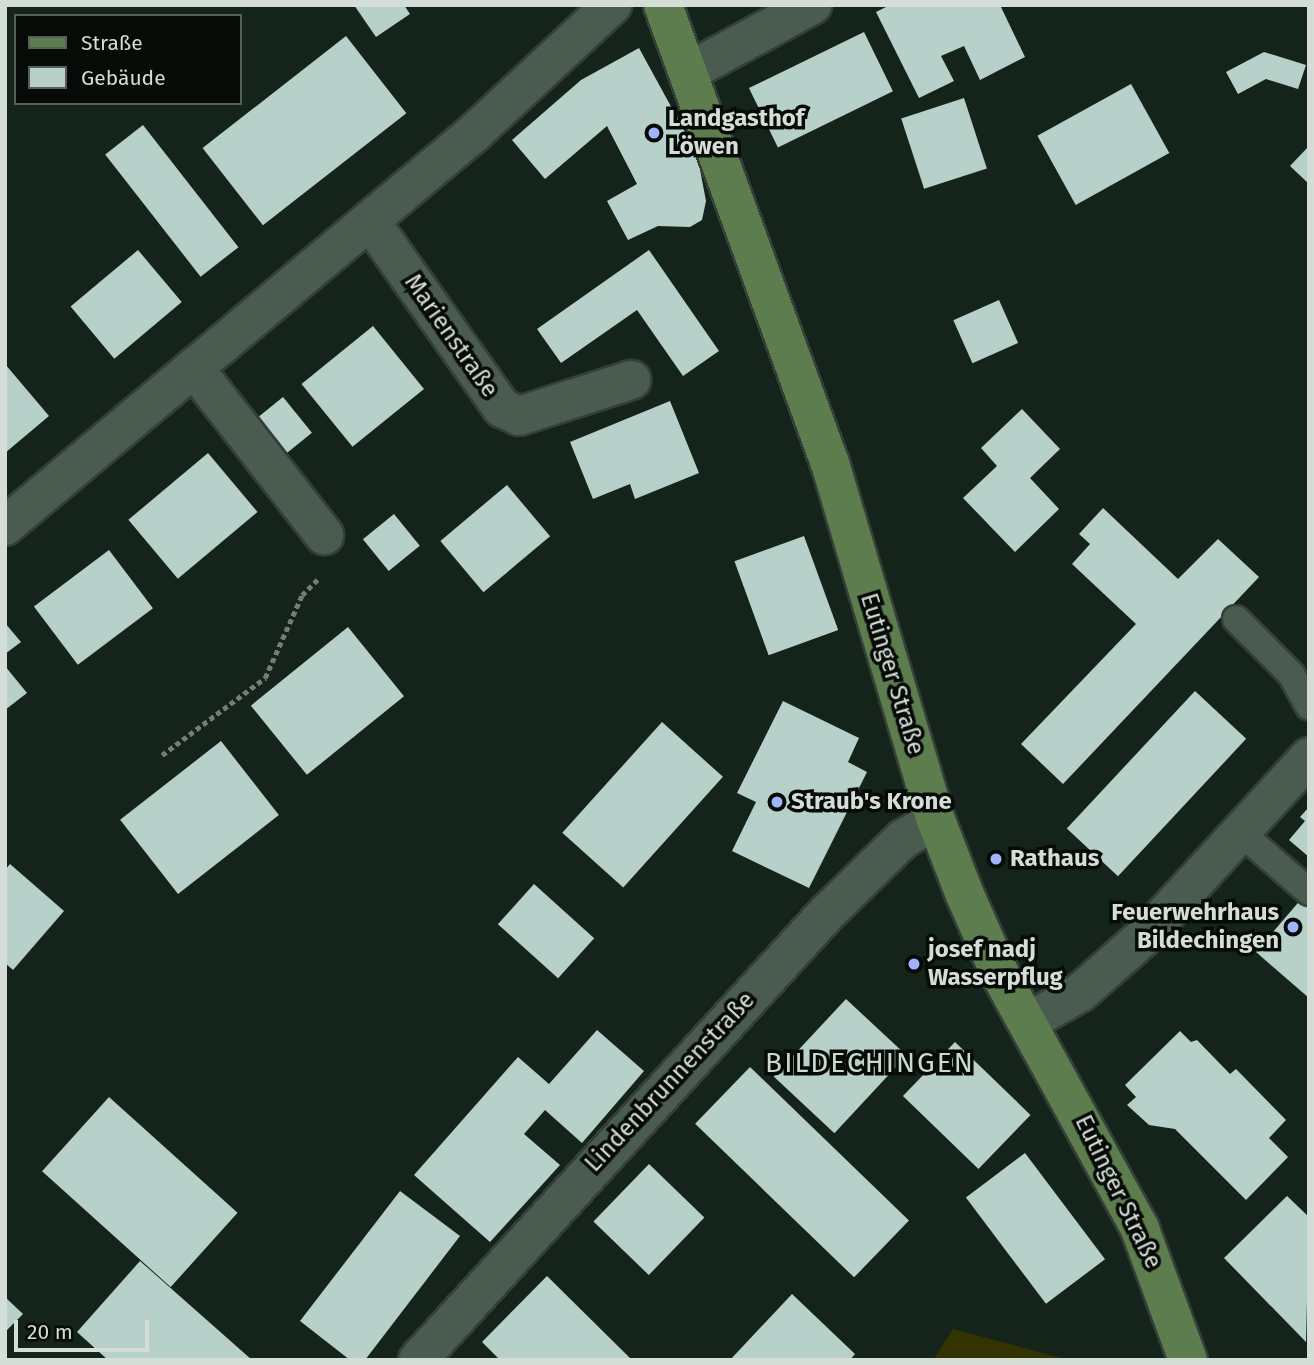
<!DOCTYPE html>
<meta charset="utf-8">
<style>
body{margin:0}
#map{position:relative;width:1314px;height:1365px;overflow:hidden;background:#15241b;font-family:"Fira Sans",sans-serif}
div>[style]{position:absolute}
.green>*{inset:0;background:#323300}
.building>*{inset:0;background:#b8d0ca;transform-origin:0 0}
.path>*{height:4.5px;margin-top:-2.25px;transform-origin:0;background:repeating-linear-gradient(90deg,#727e77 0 5px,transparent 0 8.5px)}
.roads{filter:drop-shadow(2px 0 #343f38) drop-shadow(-2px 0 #343f38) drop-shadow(0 2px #343f38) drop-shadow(0 -2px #343f38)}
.lane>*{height:26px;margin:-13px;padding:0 13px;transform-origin:13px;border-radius:13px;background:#4a5b50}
.street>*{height:38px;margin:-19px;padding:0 19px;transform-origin:19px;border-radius:19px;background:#4a5b50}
.primary>*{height:38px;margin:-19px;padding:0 19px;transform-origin:19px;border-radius:19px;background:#5e7d4f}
.dots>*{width:19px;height:19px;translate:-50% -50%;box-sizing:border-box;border:4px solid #060b07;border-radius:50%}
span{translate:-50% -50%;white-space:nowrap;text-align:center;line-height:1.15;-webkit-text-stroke:7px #060b07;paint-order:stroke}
.poi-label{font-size:24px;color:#d4ddd7;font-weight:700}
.left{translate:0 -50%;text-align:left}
.right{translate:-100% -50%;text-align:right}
.street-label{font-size:24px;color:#d4ddd7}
.quarter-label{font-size:28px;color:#c8dbcf;letter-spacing:2px}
.frame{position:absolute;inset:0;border:7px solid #d4ddd7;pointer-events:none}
.legend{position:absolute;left:14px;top:14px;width:228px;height:91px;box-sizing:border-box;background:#060b07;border:2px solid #585f5a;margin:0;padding:9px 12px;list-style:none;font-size:21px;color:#d4ddd7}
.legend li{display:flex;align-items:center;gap:14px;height:35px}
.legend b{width:35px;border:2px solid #585f5a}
.scale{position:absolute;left:14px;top:1320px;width:135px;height:32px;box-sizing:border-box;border:4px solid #d4ddd7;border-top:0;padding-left:9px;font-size:21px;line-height:24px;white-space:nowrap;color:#d4ddd7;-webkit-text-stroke:5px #060b07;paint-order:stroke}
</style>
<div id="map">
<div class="green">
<div style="clip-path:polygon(953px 1329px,1069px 1360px,933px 1360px)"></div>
</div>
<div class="building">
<div style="clip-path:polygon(354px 5px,404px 5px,410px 14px,376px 37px)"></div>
<div style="clip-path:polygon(890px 5px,1000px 5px,1025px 57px,980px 80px,964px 46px,941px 56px,954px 81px,919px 98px,876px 12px)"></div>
<div style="left:864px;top:32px;width:66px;height:128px;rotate:64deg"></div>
<div style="left:346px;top:36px;width:98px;height:182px;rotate:52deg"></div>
<div style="clip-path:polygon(639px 48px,697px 154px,706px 201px,702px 220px,690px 227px,658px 226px,628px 240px,607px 201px,637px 184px,607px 126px,545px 179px,512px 140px,581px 80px)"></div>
<div style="clip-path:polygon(1264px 52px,1306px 65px,1298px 89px,1266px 79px,1238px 94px,1226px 72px)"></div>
<div style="left:1131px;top:84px;width:79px;height:107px;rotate:61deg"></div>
<div style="left:964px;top:98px;width:74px;height:66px;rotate:72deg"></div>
<div style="left:143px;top:125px;width:155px;height:48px;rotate:52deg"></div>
<div style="clip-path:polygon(1309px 146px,1309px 184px,1290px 166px)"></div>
<div style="left:138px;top:250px;width:68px;height:88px;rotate:50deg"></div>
<div style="clip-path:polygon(649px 250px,719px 351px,683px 376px,637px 310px,561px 363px,537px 329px)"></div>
<div style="left:999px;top:300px;width:47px;height:50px;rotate:66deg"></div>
<div style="left:373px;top:326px;width:81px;height:92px;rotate:51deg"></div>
<div style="clip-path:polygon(5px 364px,49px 416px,5px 453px)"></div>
<div style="left:283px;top:397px;width:46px;height:33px;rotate:51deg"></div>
<div style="clip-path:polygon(670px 401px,699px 473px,635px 499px,630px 484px,593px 499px,570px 442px)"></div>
<div style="clip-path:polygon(1022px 409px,1060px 449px,1030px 478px,1059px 509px,1015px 552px,963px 498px,997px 466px,981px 448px)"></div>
<div style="left:208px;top:453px;width:77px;height:104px;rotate:50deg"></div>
<div style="left:507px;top:485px;width:67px;height:87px;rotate:50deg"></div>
<div style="clip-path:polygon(1103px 508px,1178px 579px,1218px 539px,1259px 577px,1063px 784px,1021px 744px,1136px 624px,1072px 564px,1090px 544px,1079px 534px)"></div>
<div style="left:394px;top:514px;width:41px;height:40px;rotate:51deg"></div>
<div style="left:804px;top:536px;width:100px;height:74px;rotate:70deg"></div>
<div style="left:109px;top:550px;width:73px;height:94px;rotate:53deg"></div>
<div style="clip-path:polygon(5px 623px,21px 642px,5px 654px)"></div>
<div style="left:348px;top:627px;width:89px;height:125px;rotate:51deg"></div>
<div style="clip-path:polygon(5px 666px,27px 693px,5px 710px)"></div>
<div style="left:1195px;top:691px;width:70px;height:188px;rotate:43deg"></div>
<div style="clip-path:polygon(783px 701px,859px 738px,848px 762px,867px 772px,809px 888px,732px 851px,756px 802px,737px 793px)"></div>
<div style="left:662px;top:722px;width:82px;height:149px;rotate:42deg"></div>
<div style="left:221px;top:741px;width:94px;height:128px;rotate:52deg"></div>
<div style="clip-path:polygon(1309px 807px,1309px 857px,1289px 840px,1305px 821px,1300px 817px)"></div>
<div style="clip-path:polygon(10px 864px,64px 911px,13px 970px,5px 963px,5px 870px)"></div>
<div style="left:534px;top:884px;width:81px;height:54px;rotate:42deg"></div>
<div style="clip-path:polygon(1303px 897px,1309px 903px,1309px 998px,1256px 952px)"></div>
<div style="left:846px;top:999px;width:83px;height:106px;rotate:43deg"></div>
<div style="clip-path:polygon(597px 1030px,644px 1071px,582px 1143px,545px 1110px,524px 1134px,560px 1165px,490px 1242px,414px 1175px,518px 1057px,549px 1084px)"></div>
<div style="clip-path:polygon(1180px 1031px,1191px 1042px,1197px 1040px,1230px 1074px,1236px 1069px,1286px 1120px,1269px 1138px,1288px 1157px,1246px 1200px,1175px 1129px,1149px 1125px,1127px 1105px,1136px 1097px,1125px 1085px)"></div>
<div style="left:955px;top:1042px;width:105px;height:75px;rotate:44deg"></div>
<div style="left:750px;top:1067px;width:221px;height:79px;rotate:44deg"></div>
<div style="left:109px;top:1097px;width:173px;height:100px;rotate:42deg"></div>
<div style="left:1025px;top:1153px;width:133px;height:74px;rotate:53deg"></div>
<div style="left:649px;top:1164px;width:77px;height:80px;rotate:44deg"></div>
<div style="clip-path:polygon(400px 1191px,460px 1236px,365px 1360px,350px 1360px,300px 1321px)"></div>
<div style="clip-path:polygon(1287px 1196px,1309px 1217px,1306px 1342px,1224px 1258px)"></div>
<div style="clip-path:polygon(140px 1261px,252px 1360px,108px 1360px,77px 1332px)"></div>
<div style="clip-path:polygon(547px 1276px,632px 1360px,500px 1360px,482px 1342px)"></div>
<div style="clip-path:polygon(792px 1294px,855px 1354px,850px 1360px,730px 1360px)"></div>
<div style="clip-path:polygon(5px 1297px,23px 1314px,5px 1332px)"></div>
</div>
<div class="path">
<div style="left:162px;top:755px;width:129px;rotate:-36.8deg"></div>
<div style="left:265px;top:678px;width:91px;rotate:-66deg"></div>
<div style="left:302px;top:595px;width:25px;rotate:-45deg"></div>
</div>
<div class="roads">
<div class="lane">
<div style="left:1236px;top:619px;width:78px;rotate:45deg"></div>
<div style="left:1291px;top:674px;width:37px;rotate:61deg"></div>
<div style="left:1241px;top:833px;width:90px;rotate:40.9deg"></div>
</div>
<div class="street">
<div style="left:690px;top:71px;width:139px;rotate:-28.4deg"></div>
<div style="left:370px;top:221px;width:229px;rotate:54.8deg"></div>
<div style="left:502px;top:408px;width:19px;rotate:25deg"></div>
<div style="left:519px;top:416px;width:118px;rotate:-17.8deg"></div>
<div style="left:194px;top:368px;width:212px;rotate:52.1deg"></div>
<div style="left:5px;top:526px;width:610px;rotate:-39.95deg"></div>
<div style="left:473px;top:134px;width:190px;rotate:-42.9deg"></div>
<div style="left:1028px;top:1022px;width:61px;rotate:-29.5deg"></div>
<div style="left:1081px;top:992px;width:89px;rotate:-41.4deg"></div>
<div style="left:1148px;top:933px;width:239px;rotate:-47.5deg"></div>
<div style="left:418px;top:1360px;width:603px;rotate:-47.55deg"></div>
<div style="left:825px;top:915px;width:109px;rotate:-44.3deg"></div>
<div style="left:903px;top:839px;width:38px;rotate:-30deg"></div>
</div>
<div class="primary">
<div style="left:663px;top:5px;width:487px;rotate:70deg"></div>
<div style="left:830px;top:463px;width:372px;rotate:73.5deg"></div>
<div style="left:936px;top:820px;width:80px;rotate:68.9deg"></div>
<div style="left:965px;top:895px;width:86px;rotate:66.1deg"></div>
<div style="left:1000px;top:974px;width:291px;rotate:61.2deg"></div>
<div style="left:1140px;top:1229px;width:140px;rotate:69.9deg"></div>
</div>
</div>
<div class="dots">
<div style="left:654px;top:133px;background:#a0b3fd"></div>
<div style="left:777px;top:802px;background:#a0b3fd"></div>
<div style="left:996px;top:859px;background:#a0b3fd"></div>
<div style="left:1293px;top:927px;background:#a0b3fd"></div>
<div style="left:914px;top:964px;background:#a0b3fd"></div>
</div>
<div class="poi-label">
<span class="left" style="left:668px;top:133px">Landgasthof<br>Löwen</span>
<span class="left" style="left:791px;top:802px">Straub's Krone</span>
<span class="left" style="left:1010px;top:859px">Rathaus</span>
<span class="right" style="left:1279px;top:927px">Feuerwehrhaus<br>Bildechingen</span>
<span class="left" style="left:928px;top:964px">josef nadj<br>Wasserpflug</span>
</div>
<div class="street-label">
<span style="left:451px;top:336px;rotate:55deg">Marienstraße</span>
<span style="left:892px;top:674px;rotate:73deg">Eutinger Straße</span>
<span style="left:670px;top:1082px;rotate:-47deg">Lindenbrunnenstraße</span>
<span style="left:1118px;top:1192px;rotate:64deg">Eutinger Straße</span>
</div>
<div class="quarter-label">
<span style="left:870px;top:1063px">BILDECHINGEN</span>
</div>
<div class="frame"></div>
<ul class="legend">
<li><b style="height:9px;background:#5e7d4f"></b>Straße</li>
<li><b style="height:19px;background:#b8d0ca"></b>Gebäude</li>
</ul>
<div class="scale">20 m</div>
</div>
